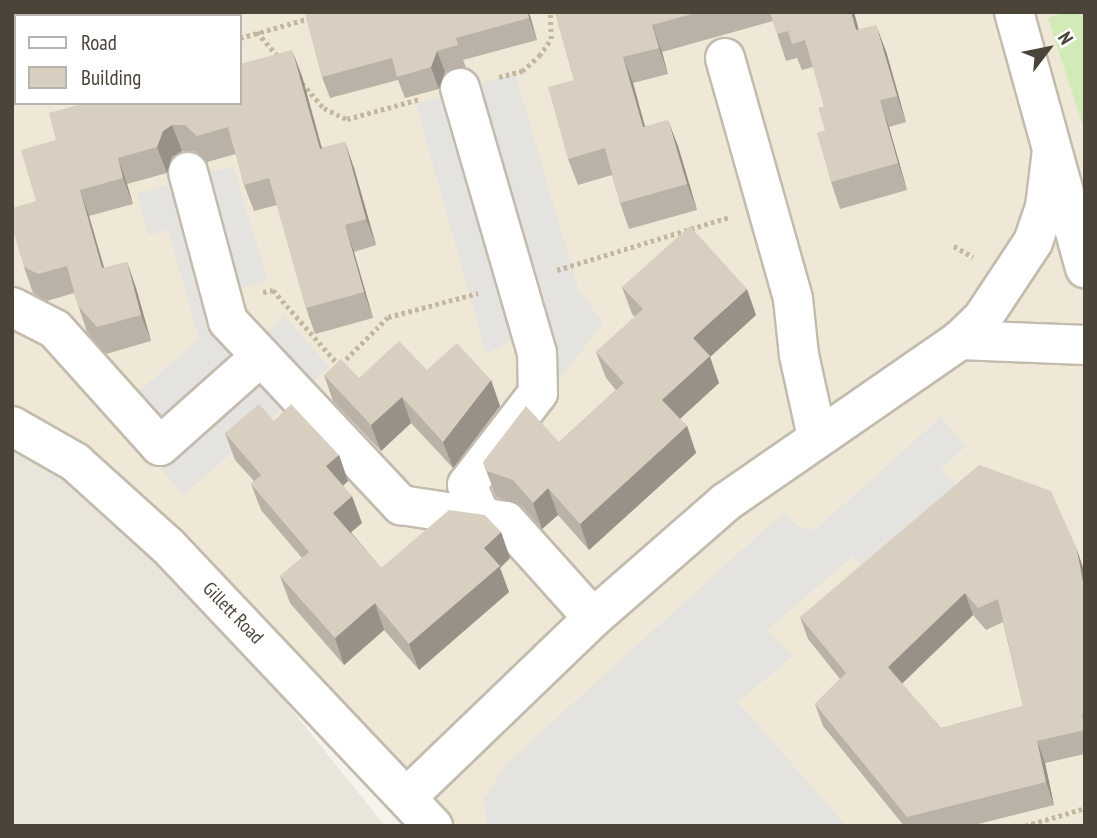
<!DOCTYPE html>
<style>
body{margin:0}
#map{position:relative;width:1097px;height:838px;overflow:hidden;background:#f6f3ec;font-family:"PT Sans Narrow",sans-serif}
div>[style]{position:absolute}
.residential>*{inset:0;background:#eae5da}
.education>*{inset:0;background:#efe8d6}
.green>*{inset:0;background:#d2eab5}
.parking>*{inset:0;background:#e5e3e0}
.path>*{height:4.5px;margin-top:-2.25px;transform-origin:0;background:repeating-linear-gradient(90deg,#c4b79f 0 3.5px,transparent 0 7px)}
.roads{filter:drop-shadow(2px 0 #c2bbae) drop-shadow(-2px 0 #c2bbae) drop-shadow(0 2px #c2bbae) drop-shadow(0 -2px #c2bbae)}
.minor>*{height:38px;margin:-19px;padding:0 19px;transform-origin:19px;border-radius:19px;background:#fff}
.wall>*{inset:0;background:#bab2a6}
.shaded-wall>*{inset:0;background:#979187}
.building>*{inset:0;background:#d8cfc1}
span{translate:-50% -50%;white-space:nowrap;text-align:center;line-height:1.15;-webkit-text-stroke:5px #fff;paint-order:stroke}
.street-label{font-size:19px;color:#4b4439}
.frame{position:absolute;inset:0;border:14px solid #4b4439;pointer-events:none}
.legend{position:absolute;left:14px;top:14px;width:228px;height:91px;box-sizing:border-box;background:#fff;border:2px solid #b7b4b0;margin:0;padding:9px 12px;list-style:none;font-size:21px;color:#4b4439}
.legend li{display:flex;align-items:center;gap:14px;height:35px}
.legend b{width:35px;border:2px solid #b7b4b0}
.north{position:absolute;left:1013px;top:14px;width:70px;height:70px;-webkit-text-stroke:5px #fff;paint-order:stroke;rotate:58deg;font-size:19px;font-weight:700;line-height:28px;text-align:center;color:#4b4439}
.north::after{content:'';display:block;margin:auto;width:24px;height:32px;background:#4b4439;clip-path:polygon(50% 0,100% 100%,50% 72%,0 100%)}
</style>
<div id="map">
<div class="residential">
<div style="clip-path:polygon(12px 444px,58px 471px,150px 550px,260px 670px,385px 826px,12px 826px)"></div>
</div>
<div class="education">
<div style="clip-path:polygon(evenodd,12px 12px,1085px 12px,1085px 826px,433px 826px,12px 426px,12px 12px,16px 16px,240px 16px,240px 103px,16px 103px,16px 16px)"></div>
</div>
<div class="green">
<div style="clip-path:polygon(1068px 12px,1085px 12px,1085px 132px,1048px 18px)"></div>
</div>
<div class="parking">
<div style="clip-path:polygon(515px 73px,578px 288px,603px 323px,552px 389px,519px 381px,515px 339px,486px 354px,416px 104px)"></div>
<div style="clip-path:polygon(233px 166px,268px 281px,237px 290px,241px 309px,259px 338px,285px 316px,329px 367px,184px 495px,113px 414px,199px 339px,168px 230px,148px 235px,137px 194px)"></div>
<div style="clip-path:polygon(941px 417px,966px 446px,941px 470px,972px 500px,876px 581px,853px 556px,767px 630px,793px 656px,738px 702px,846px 826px,487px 826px,484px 799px,508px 762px,784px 512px,798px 526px,815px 530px)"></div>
</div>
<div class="path">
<div style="left:257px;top:32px;width:35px;rotate:49deg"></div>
<div style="left:240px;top:38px;width:73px;rotate:-15.9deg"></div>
<div style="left:499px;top:77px;width:24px;rotate:-15deg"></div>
<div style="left:522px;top:71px;width:23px;rotate:-41deg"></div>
<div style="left:539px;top:56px;width:21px;rotate:-55deg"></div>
<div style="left:551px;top:39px;width:27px;rotate:-92deg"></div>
<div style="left:302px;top:83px;width:33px;rotate:49deg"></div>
<div style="left:324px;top:108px;width:25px;rotate:26deg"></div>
<div style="left:347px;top:119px;width:76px;rotate:-15.3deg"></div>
<div style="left:12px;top:103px;width:4px;rotate:-14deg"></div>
<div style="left:954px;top:246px;width:22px;rotate:30deg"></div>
<div style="left:557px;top:270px;width:180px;rotate:-17.1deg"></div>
<div style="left:263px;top:292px;width:10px;rotate:-11deg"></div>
<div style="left:273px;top:290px;width:100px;rotate:48.7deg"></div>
<div style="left:341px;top:364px;width:66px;rotate:-45deg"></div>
<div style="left:388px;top:317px;width:93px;rotate:-14.9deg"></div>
<div style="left:1025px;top:826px;width:63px;rotate:-16.7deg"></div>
</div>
<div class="roads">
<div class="minor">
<div style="left:1014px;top:12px;width:266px;rotate:74.5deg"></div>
<div style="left:725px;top:58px;width:250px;rotate:74.2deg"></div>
<div style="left:793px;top:299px;width:56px;rotate:83.9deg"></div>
<div style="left:799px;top:355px;width:84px;rotate:77.6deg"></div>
<div style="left:460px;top:88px;width:276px;rotate:73.8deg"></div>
<div style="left:537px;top:353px;width:40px;rotate:88.6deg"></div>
<div style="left:538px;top:393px;width:116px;rotate:127.7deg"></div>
<div style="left:467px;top:485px;width:35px;rotate:66deg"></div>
<div style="left:188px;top:172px;width:154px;rotate:75deg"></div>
<div style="left:228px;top:321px;width:253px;rotate:46.8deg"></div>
<div style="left:401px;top:505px;width:106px;rotate:8.7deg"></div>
<div style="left:506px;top:521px;width:130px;rotate:48.1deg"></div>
<div style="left:12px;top:307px;width:48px;rotate:27.1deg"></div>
<div style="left:55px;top:329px;width:157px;rotate:48.1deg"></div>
<div style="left:160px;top:446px;width:135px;rotate:-41.7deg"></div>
<div style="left:960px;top:340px;width:125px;rotate:2.3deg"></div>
<div style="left:12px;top:426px;width:73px;rotate:29.7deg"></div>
<div style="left:75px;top:462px;width:125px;rotate:42.1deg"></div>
<div style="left:168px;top:546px;width:386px;rotate:46.6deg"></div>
<div style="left:407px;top:797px;width:258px;rotate:-43.9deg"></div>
<div style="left:593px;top:618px;width:176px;rotate:-41.1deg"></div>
<div style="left:726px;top:502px;width:285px;rotate:-34.7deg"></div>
<div style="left:960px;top:340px;width:30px;rotate:-44deg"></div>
<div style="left:982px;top:319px;width:92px;rotate:-56.5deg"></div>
<div style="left:1033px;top:242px;width:37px;rotate:-71deg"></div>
<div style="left:1045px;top:207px;width:57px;rotate:-83deg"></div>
</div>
</div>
<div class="wall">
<div style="clip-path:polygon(12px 12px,126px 12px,114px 16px,16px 16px,16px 43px,12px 44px)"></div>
<div style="clip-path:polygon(305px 12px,529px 12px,537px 40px,463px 60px,466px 67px,445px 72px,439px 89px,405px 98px,398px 80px,330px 98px,322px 77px)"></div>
<div style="clip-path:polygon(555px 12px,854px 12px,858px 29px,886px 51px,906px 122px,889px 127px,907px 190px,840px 209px,831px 182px,825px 130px,824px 106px,813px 67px,802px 70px,797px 58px,786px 61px,773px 21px,662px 52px,668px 74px,633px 83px,645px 126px,678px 146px,697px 210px,629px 229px,620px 203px,612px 175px,578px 185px,568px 159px,574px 80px)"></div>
<div style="clip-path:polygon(302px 76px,322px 148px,345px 142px,354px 168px,376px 245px,354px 252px,373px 318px,315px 334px,306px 308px,277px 205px,254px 211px,244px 185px,236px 154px,207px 162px,194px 151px,182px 151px,172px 157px,167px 173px,127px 184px,133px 204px,89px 216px,104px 268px,127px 262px,136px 288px,151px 341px,106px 354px,87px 332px,74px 293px,47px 301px,33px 293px,24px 267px,36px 201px,56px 140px)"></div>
<div style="clip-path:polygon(622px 287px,756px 315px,710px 357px,719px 383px,680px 419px,687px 426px,696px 453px,589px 550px,558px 515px,542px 529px,522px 506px,496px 497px,483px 462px,559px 442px,616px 390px,606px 378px,596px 352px,635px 317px,632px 314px)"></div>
<div style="clip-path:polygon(427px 370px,491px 380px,500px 406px,453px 468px,411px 423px,381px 451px,333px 401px,324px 375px,359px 378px)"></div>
<div style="clip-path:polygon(274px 421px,339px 455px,348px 481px,343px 486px,362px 523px,351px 532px,381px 568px,501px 532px,510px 558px,500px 568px,509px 592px,419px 670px,384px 630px,344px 665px,290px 603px,280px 576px,302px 558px,261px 510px,251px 484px,254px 481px,235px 460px,225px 433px)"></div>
<div style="clip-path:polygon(evenodd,1084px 569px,1085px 573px,1085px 754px,1045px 763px,1054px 805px,970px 826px,904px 826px,823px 726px,815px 704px,840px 679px,808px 639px,800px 617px,1084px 569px,973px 615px,986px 630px,1003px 622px,1023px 706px,941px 728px,902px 684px,973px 615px)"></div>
</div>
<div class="shaded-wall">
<div style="clip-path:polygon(528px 12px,529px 12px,537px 40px,529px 18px)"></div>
<div style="clip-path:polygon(851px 12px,854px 12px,866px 56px,856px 30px)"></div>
<div style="clip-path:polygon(652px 25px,662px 52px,668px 74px,659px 48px)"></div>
<div style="clip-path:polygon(876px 25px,886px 51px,906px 122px,897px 96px)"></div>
<div style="clip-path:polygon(292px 50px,302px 76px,329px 175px,320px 149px)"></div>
<div style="clip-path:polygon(437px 51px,445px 72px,439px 89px,431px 67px)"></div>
<div style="clip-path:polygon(623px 57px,633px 83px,652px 153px,643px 127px)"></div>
<div style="clip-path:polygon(880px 100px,889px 127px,907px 190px,898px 163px)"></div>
<div style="clip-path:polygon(668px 120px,678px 146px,697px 210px,687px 184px)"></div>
<div style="clip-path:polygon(172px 125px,182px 151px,172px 157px,167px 173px,157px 147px,163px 131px)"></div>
<div style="clip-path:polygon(345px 142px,354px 168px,376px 245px,366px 219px)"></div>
<div style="clip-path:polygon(118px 158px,127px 184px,133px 204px,123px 178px)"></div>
<div style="clip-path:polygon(80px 190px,89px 216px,112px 295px,102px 268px)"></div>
<div style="clip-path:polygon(345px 225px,354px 252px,373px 318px,364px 292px)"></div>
<div style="clip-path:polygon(127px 262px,136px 288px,151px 341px,141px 315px)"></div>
<div style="clip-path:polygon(747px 289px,756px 315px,710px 357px,719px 383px,672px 426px,662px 400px,693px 338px)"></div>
<div style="clip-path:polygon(491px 380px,500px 406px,453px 468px,443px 442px)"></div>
<div style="clip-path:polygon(402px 397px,411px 423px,381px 451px,371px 425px)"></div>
<div style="clip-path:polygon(687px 426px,696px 453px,589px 550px,580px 524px)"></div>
<div style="clip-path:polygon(339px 455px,348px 481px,336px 492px,326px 466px)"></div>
<div style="clip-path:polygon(548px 488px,558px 515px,542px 529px,533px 503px)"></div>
<div style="clip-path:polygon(352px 496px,362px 523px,343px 539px,333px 513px)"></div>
<div style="clip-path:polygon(501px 532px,510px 558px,500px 568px,509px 592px,419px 670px,409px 644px,484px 548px)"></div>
<div style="clip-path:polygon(1076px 547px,1085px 573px,1085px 592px)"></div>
<div style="clip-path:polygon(965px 593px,973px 615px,896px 689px,888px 667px)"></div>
<div style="clip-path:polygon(375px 603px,384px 630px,344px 665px,335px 638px)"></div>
<div style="clip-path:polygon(1037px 741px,1045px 763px,1054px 805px,1046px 782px)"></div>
</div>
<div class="building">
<div style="clip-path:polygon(12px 12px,41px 12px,28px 16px,16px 16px,16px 19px,12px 20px)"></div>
<div style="clip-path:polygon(305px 12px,528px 12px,529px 18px,456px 38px,458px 45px,437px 51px,431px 67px,397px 77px,392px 58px,322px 77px)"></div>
<div style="clip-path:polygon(555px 12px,699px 12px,652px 25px,659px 48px,623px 57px,643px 127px,668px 120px,687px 184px,620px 203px,605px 148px,568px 159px,548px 87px,574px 80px)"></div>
<div style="clip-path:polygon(770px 12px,851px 12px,856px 30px,876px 25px,897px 96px,880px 100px,898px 163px,831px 182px,817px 133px,825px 130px,818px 108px,824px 106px,805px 40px,792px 44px,788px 31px,777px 34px)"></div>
<div style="clip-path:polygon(292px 50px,320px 149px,345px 142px,366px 219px,345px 225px,364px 292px,306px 308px,269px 178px,244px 185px,228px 127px,197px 136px,185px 125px,172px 125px,163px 131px,157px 147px,118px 158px,123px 178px,80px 190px,102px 268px,127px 262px,141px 315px,97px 327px,78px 306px,67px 266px,38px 274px,24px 267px,12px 227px,12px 208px,36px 201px,21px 150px,56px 140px,49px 113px,85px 103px,240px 103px,240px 64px)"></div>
<div style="clip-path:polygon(690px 226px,747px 289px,693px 338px,710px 356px,662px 400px,687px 426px,580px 524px,548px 488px,533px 503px,513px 480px,487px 471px,483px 462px,526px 406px,559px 442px,624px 383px,596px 352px,643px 309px,622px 287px)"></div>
<div style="clip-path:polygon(399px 341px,427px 370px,457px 343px,491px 380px,443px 442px,402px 397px,371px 425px,324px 375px,341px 359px,359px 378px)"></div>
<div style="clip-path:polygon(259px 404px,274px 421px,291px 404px,339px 455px,326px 466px,352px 496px,333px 513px,381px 568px,449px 510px,485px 515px,501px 532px,484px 548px,500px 566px,409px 644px,375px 603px,335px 638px,280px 576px,309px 552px,251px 484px,261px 475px,225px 433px)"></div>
<div style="clip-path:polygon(evenodd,979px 465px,1051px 491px,1076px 547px,1085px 592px,1085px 714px,1082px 714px,1085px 730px,1037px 741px,1046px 782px,907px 817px,815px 704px,846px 673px,800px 617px,979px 465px,965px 593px,978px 608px,998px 599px,1023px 706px,941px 728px,888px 667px,965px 593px)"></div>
</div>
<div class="street-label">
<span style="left:233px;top:613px;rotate:46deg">Gillett Road</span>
</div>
<div class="frame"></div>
<ul class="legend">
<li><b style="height:9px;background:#fff"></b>Road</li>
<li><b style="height:19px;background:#d8cfc1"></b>Building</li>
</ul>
<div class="north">N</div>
</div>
